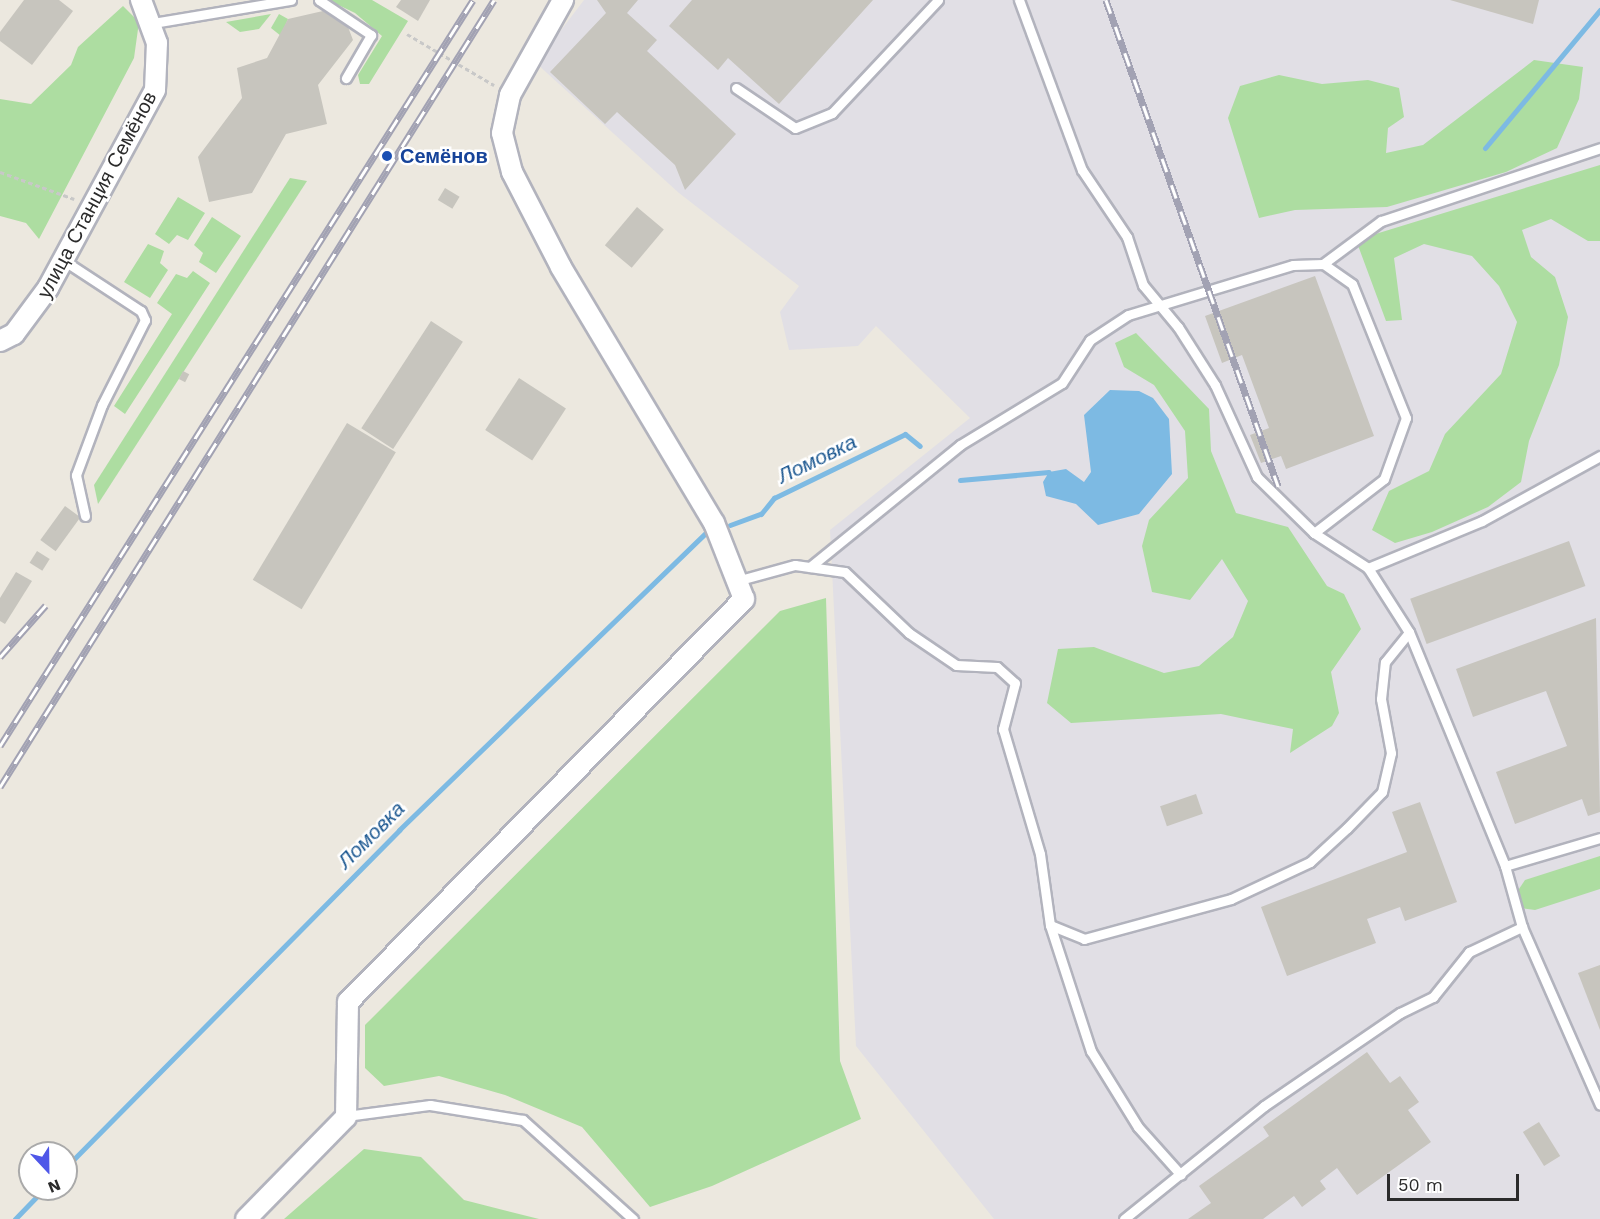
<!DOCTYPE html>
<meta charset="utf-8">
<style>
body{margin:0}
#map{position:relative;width:1600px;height:1219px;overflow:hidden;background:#ece8df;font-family:"Work Sans",sans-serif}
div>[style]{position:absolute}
.industrial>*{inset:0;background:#e1dfe5}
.green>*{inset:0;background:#addda1}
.water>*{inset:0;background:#7dbae3}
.stream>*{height:5px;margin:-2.5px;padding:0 2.5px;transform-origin:2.5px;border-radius:2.5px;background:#7dbae3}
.building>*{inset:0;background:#c7c5be;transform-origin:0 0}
.path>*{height:3px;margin-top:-1.5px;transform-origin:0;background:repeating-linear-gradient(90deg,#c8c8c8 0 4.5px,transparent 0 7.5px)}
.roads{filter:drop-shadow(2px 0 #b2b3bd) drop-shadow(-2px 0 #b2b3bd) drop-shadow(0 2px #b2b3bd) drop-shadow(0 -2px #b2b3bd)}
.lane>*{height:9px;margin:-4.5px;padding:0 4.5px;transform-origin:4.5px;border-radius:4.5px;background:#fff}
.street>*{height:20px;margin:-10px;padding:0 10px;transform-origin:10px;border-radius:10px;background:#fff}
.rail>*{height:7px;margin-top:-3.5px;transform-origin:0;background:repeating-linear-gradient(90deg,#fff 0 14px,#a2a2b3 0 28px);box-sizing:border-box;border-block:2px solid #a2a2b3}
.dots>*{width:16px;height:16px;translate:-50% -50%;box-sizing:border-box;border:3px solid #fff;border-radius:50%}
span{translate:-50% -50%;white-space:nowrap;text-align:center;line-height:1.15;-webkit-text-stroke:5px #fff;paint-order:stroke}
.transit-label{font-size:20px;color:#164399;font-weight:700}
.left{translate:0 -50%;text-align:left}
.street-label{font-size:20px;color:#2b2b2b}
.water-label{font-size:21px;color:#1b5790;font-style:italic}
.north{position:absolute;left:18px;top:1141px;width:60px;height:60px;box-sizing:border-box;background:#fff;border:2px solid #aaa;border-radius:50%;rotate:158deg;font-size:16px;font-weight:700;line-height:24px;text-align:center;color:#2b2b2b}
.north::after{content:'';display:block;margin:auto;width:21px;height:27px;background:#4f57e8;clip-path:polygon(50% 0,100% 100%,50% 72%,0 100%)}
.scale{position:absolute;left:1387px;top:1174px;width:132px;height:27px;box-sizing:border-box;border:3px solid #2b2b2b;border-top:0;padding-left:8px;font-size:18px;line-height:21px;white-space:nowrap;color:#2b2b2b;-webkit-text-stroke:4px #fff;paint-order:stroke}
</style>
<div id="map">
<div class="industrial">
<div style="clip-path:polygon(584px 0,1600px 0,1600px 1219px,994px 1219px,856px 1046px,830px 530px,970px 418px,876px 326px,858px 346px,789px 350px,780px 312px,799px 286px,679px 193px,536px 63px)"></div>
</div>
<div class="green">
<div style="clip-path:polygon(328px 0,372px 0,408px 21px,369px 84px,360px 84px,358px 75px,382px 36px,355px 13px)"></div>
<div style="clip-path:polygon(123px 6px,139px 22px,134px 58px,39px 239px,26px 223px,0 216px,0 99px,31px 104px,71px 65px,78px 47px)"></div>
<div style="clip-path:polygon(271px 14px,259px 29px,240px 32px,226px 22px)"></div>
<div style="clip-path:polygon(279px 14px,288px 19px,281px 36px,271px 28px)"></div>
<div style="clip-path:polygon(1534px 60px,1583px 67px,1579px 99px,1557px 148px,1506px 172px,1387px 207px,1295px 210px,1259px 218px,1228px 118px,1240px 86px,1279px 75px,1322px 84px,1368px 80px,1399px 88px,1404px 117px,1388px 128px,1386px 153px,1423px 145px)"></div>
<div style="clip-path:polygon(1600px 165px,1600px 241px,1588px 241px,1551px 219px,1522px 230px,1531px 257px,1555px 277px,1568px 317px,1559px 365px,1529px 441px,1521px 482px,1488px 507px,1432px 532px,1395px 543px,1372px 530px,1389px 491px,1429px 471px,1445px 434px,1501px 374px,1517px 322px,1499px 286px,1472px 256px,1424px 244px,1394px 258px,1402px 320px,1386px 321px,1356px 240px)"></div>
<div style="clip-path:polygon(290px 178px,307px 181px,98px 504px,94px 485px)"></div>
<div style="clip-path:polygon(178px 197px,205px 213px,188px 240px,177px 235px,169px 244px,155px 234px)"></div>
<div style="clip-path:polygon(212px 217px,241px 236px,216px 273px,199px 262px,203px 253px,194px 245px)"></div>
<div style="clip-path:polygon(148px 244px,164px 251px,160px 263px,168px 270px,150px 298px,124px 282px)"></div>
<div style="clip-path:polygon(193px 271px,210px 283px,125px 414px,114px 406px,172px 314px,157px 303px,176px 274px,187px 278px)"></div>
<div style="clip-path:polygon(1136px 333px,1209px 409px,1211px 451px,1236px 513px,1288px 527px,1327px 586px,1344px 594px,1361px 629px,1331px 672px,1339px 713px,1332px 726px,1290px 753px,1293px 729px,1221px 714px,1071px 723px,1047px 703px,1058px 649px,1094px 647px,1164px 673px,1199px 666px,1233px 637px,1248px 601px,1222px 559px,1190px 600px,1152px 592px,1142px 546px,1149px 520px,1188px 478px,1185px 431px,1154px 385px,1124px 367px,1115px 343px)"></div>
<div style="clip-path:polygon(826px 598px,840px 1061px,861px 1119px,712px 1186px,650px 1207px,582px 1127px,505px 1095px,439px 1076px,384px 1086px,365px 1068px,365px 1025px,780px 611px)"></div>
<div style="clip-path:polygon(1600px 856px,1600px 889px,1535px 910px,1521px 908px,1517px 892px,1525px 880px)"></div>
<div style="clip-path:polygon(364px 1149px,421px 1157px,464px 1200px,539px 1219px,284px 1219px)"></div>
</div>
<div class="water">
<div style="clip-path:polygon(1110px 390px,1139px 391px,1153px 398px,1169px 419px,1172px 474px,1139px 514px,1098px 525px,1076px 504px,1046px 496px,1043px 482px,1049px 472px,1066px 469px,1084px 482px,1091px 472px,1084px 415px)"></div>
</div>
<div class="stream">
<div style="left:1485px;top:148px;width:180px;rotate:-50.2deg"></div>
<div style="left:960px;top:480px;width:89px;rotate:-5.1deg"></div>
<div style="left:730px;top:525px;width:33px;rotate:-20deg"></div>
<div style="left:761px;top:514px;width:21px;rotate:-51deg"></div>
<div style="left:774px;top:498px;width:146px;rotate:-26deg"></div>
<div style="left:905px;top:434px;width:19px;rotate:39deg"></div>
<div style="left:66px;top:1167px;width:474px;rotate:-45.3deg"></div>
<div style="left:399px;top:830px;width:427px;rotate:-44.1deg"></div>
<div style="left:15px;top:1219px;width:42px;rotate:-46deg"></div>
</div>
<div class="building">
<div style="clip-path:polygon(24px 0,59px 0,73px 11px,32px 65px,0 41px,0 32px)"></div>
<div style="clip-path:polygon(401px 0,430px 0,418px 21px,396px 7px)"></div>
<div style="clip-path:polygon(597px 0,638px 0,627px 13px,657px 40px,647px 51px,736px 134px,685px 190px,675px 165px,617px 112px,605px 124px,550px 72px,606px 13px)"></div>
<div style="clip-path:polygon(692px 0,873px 0,779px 104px,728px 58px,718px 70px,669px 26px)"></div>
<div style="clip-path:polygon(1450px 0,1539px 0,1533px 24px)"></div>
<div style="clip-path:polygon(323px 11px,348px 27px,353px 40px,318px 85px,327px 124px,286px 134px,252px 193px,209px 202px,198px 157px,242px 98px,237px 68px,267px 58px,288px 19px)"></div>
<div style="left:445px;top:188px;width:17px;height:14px;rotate:31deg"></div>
<div style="left:637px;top:207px;width:35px;height:50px;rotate:40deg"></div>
<div style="clip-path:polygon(1315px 276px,1374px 436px,1286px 469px,1281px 456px,1261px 463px,1250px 435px,1269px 428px,1242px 355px,1222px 363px,1205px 316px)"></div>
<div style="left:431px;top:321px;width:38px;height:128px;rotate:33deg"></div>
<div style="left:183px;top:371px;width:7px;height:9px;rotate:27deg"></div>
<div style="left:519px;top:378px;width:56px;height:62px;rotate:33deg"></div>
<div style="left:347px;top:423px;width:57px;height:183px;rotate:31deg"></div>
<div style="left:65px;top:506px;width:19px;height:42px;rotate:36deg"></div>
<div style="left:1569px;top:541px;width:48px;height:169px;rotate:70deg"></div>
<div style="left:37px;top:551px;width:15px;height:14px;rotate:32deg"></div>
<div style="clip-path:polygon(16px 572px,32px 581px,5px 624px,0 621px,0 598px)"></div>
<div style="clip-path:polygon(1596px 618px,1600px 812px,1588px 816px,1582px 799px,1515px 824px,1496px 772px,1567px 746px,1546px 691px,1473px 717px,1456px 669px)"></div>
<div style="left:1196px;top:794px;width:21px;height:38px;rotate:71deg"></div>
<div style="clip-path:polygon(1420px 802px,1457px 902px,1405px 921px,1400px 907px,1367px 919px,1376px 943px,1287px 976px,1261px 907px,1407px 852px,1392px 812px)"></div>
<div style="clip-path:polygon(1600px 965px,1600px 1030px,1578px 973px)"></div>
<div style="clip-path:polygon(1367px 1052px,1390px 1083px,1400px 1076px,1419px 1102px,1408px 1110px,1431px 1142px,1357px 1195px,1337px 1168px,1320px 1181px,1326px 1189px,1302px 1207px,1294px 1196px,1263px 1219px,1188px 1219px,1211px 1203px,1199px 1186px,1269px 1136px,1263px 1127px)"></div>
<div style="left:1539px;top:1122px;width:40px;height:19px;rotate:58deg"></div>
</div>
<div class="path">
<div style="left:407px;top:34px;width:101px;rotate:30.4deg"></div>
<div style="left:0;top:172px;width:79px;rotate:20deg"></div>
</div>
<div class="roads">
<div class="lane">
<div style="left:319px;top:0;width:63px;rotate:33.9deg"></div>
<div style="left:371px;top:35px;width:50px;rotate:120.2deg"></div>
<div style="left:1019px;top:0;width:181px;rotate:69.7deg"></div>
<div style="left:1082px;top:170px;width:81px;rotate:56.1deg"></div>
<div style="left:1127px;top:237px;width:51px;rotate:71.6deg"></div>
<div style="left:1143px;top:285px;width:55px;rotate:50.2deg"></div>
<div style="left:1178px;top:327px;width:69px;rotate:57.5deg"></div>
<div style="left:1215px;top:385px;width:101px;rotate:65.5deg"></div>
<div style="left:1257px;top:477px;width:80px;rotate:44.5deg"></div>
<div style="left:1314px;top:533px;width:64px;rotate:32.9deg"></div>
<div style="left:1368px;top:568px;width:76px;rotate:57.4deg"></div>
<div style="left:1409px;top:632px;width:253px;rotate:67.7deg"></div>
<div style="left:1505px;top:866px;width:63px;rotate:74.4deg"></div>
<div style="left:1522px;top:927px;width:194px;rotate:66.3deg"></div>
<div style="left:153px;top:23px;width:140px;rotate:-9.5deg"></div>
<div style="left:736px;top:88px;width:71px;rotate:34.1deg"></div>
<div style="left:795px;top:128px;width:40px;rotate:-22deg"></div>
<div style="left:832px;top:113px;width:155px;rotate:-46.8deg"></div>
<div style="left:63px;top:260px;width:93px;rotate:33.2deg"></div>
<div style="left:141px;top:311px;width:10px;rotate:66deg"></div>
<div style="left:145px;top:320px;width:95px;rotate:116.8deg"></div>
<div style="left:102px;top:405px;width:75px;rotate:110.4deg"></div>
<div style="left:76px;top:475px;width:42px;rotate:77.6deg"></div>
<div style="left:1314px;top:533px;width:88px;rotate:-37.6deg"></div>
<div style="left:1384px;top:479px;width:65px;rotate:-70.2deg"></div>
<div style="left:1406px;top:418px;width:144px;rotate:-111.9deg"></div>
<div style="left:1352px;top:284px;width:35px;rotate:-145deg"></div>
<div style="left:810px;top:567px;width:193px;rotate:-39.1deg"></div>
<div style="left:960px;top:445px;width:119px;rotate:-31.3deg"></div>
<div style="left:1062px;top:383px;width:51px;rotate:-56.9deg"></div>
<div style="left:1090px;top:340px;width:45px;rotate:-33.3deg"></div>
<div style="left:1128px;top:315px;width:172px;rotate:-16.9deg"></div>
<div style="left:1293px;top:265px;width:30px;rotate:-2deg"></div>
<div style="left:1323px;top:264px;width:72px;rotate:-36.6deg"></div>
<div style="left:1381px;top:221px;width:231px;rotate:-18.4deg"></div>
<div style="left:1368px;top:568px;width:123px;rotate:-22.4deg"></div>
<div style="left:1482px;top:521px;width:135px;rotate:-28.8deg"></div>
<div style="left:740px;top:580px;width:57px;rotate:-15.3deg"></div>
<div style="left:795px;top:565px;width:50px;rotate:8deg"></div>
<div style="left:845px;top:572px;width:88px;rotate:43.6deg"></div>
<div style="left:909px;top:633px;width:57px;rotate:34.2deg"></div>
<div style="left:956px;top:665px;width:41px;rotate:2.8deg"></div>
<div style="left:997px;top:667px;width:24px;rotate:42deg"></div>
<div style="left:1015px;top:683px;width:48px;rotate:104.6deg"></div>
<div style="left:1003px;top:729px;width:130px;rotate:73.5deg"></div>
<div style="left:1040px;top:854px;width:72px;rotate:82deg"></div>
<div style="left:1050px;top:925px;width:37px;rotate:22deg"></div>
<div style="left:1084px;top:939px;width:152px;rotate:-15.2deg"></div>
<div style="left:1231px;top:899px;width:87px;rotate:-25.1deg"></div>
<div style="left:1310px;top:862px;width:50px;rotate:-42.6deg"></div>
<div style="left:1347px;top:828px;width:50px;rotate:-45.8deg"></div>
<div style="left:1382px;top:792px;width:40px;rotate:-77deg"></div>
<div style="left:1391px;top:753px;width:55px;rotate:-100.5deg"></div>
<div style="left:1381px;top:699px;width:37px;rotate:-84deg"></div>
<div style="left:1385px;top:662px;width:38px;rotate:-51deg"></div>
<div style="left:1505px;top:866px;width:99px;rotate:-16.4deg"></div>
<div style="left:1050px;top:925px;width:133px;rotate:72deg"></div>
<div style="left:1091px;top:1051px;width:89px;rotate:58.3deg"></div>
<div style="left:1138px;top:1127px;width:64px;rotate:48.1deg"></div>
<div style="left:346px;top:1116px;width:85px;rotate:-7.5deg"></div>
<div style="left:430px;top:1105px;width:94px;rotate:9.2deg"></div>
<div style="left:523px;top:1120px;width:148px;rotate:42deg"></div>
<div style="left:1124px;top:1219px;width:180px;rotate:-38.9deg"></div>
<div style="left:1264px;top:1106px;width:165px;rotate:-34.4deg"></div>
<div style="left:1400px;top:1013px;width:37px;rotate:-26deg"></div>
<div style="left:1433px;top:997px;width:58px;rotate:-51.3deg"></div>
<div style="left:1469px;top:952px;width:59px;rotate:-25.3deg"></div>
</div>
<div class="street">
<div style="left:0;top:341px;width:16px;rotate:-27deg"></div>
<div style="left:14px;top:334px;width:57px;rotate:-53.5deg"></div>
<div style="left:48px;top:288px;width:225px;rotate:-61.6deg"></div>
<div style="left:155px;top:90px;width:47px;rotate:-87.6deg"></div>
<div style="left:157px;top:43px;width:46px;rotate:-110.4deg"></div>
<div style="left:246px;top:1219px;width:143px;rotate:-45.6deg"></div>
<div style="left:346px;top:1117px;width:115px;rotate:-89deg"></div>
<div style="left:348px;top:1002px;width:565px;rotate:-45.5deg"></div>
<div style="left:744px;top:599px;width:82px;rotate:-111.5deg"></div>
<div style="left:714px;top:523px;width:298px;rotate:-120.9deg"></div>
<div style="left:561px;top:267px;width:107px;rotate:-117.3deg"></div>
<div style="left:512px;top:172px;width:40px;rotate:-104.4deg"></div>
<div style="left:502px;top:133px;width:39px;rotate:-78deg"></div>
<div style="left:510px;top:95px;width:109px;rotate:-60.8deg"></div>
</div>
</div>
<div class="rail">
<div style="left:1106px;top:0;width:516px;rotate:70.51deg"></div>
<div style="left:0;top:657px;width:69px;rotate:-48.5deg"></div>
<div style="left:0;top:746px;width:883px;rotate:-57.62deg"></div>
<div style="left:0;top:787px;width:929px;rotate:-57.88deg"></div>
</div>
<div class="dots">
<div style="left:387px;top:156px;background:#1a4fb4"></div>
</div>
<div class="transit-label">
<span class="left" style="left:400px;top:156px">Семёнов</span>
</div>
<div class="street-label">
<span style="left:97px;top:195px;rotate:-62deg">улица Станция Семёнов</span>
</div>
<div class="water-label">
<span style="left:817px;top:459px;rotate:-26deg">Ломовка</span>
<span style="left:371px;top:835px;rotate:-45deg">Ломовка</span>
</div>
<div class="north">N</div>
<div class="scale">50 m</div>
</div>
